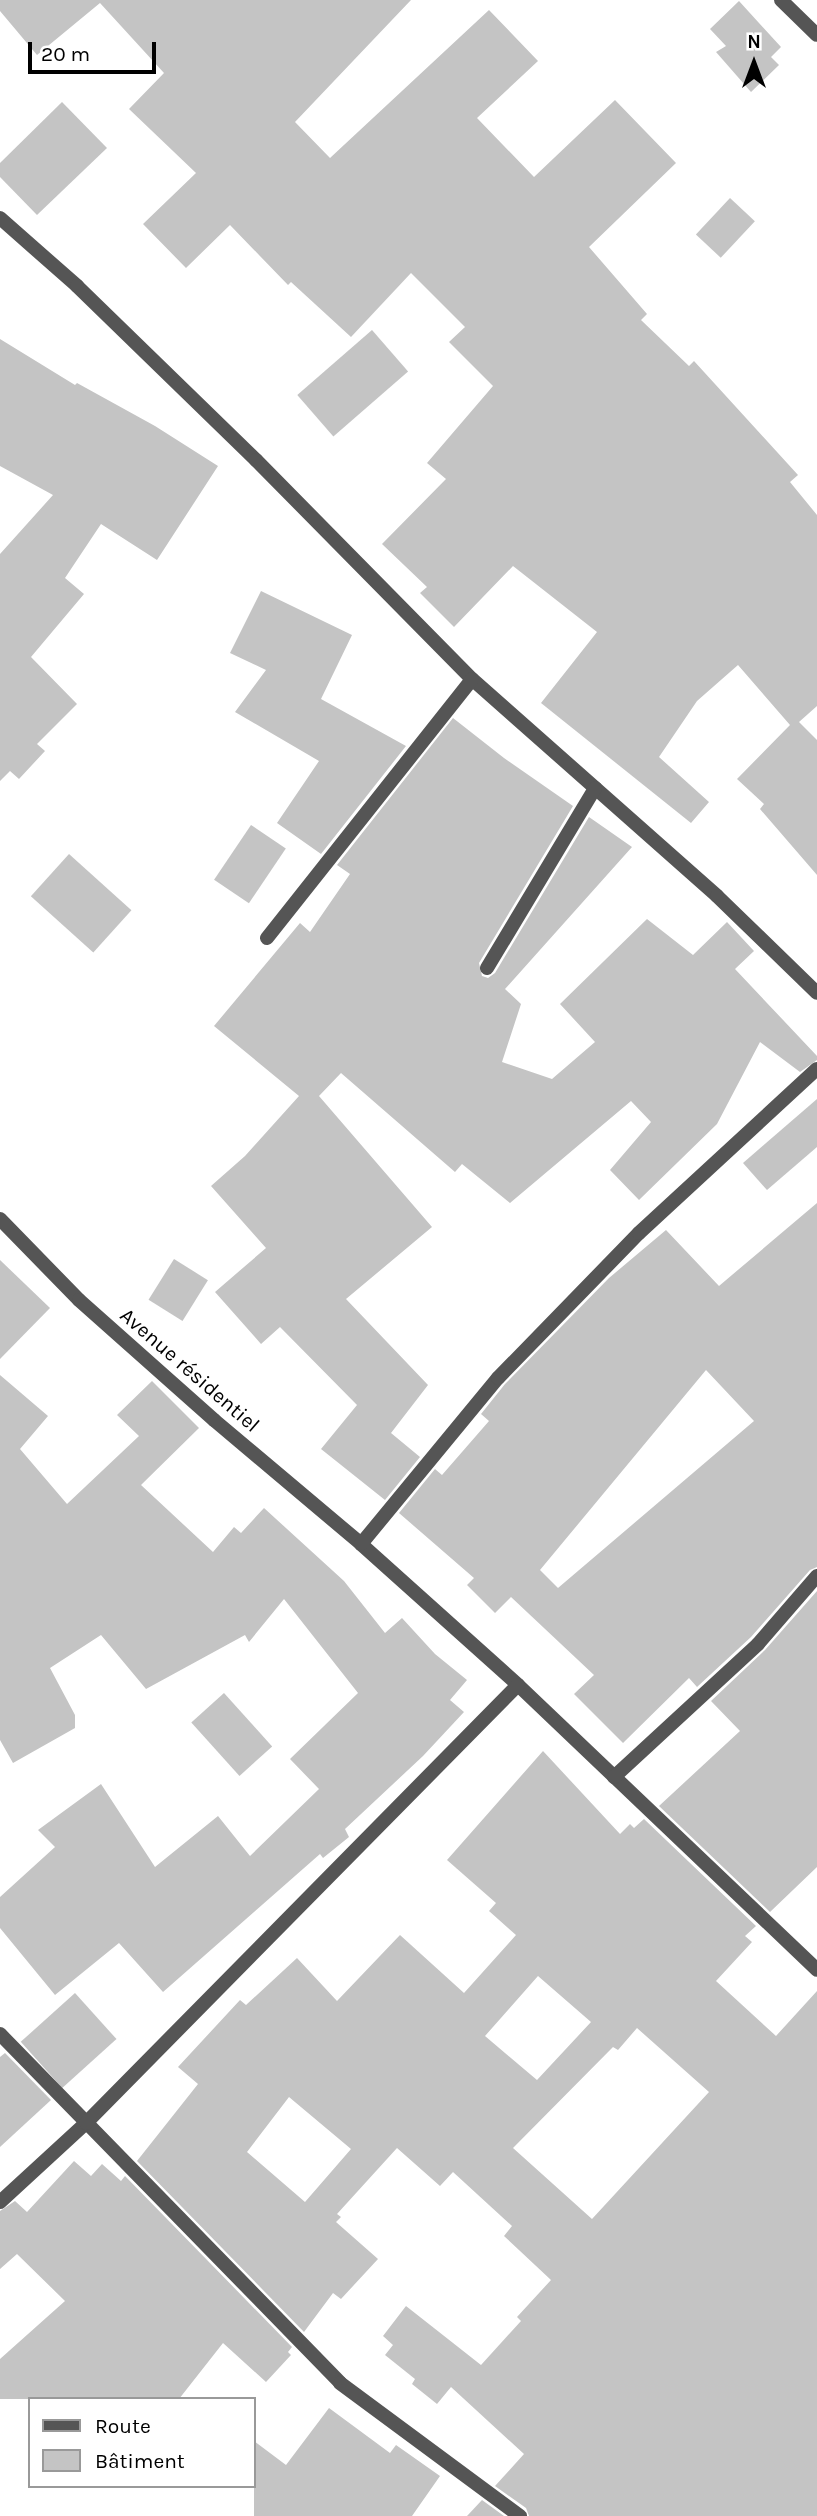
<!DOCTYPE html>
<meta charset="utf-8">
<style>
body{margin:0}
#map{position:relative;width:817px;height:2516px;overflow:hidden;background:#fff;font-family:Karla,sans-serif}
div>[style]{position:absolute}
.building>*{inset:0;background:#c4c4c4;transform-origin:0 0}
.street>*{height:14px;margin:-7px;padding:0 7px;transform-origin:7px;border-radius:7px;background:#555}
span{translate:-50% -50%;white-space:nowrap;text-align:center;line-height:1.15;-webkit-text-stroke:5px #fff;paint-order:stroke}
.street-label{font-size:21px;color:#000}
.legend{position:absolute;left:28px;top:2397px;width:228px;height:91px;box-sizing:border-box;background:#fff;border:2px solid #999;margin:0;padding:9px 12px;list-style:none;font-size:21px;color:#000}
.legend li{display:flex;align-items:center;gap:14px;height:35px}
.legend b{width:35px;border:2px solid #999}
.north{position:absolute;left:719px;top:28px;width:70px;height:70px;-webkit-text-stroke:5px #fff;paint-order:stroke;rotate:0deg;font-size:19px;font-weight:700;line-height:28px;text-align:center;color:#000}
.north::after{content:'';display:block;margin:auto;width:24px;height:32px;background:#000;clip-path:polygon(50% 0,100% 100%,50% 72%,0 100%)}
.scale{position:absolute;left:28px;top:42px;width:128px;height:32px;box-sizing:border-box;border:4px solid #000;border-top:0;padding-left:9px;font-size:21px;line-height:24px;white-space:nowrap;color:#000;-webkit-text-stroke:5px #fff;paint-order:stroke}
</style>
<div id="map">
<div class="building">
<div style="clip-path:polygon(0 0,411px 0,295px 122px,330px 158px,489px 10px,538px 61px,477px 118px,534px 177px,615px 100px,676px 163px,589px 247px,647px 314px,641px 320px,689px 366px,694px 361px,798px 475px,790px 482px,817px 515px,817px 706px,799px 722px,817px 740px,817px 875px,760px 809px,764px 804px,737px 779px,790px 725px,738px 665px,697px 701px,659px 757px,709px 802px,691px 823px,541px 703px,597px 632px,513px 566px,454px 627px,420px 593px,427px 587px,382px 544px,446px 479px,427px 463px,493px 386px,449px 342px,465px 327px,411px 273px,351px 337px,291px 282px,288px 285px,230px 225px,186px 268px,143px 224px,196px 173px,129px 109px,164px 73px,100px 3px,37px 55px,0 11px)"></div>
<div style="clip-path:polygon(739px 1px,781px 47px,771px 57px,779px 65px,751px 92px,716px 52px,726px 46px,710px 29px)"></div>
<div style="clip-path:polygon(62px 102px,107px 148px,37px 215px,0 177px,0 163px)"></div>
<div style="left:730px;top:198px;width:34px;height:50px;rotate:43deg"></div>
<div style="left:372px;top:330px;width:55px;height:99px;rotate:49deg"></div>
<div style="clip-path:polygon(0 339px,75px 385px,77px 383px,155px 426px,218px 466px,157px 560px,101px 524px,65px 578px,84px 594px,31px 657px,77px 704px,37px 744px,45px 751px,19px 779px,10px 771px,0 781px,0 554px,53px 495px,0 466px)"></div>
<div style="clip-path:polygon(261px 591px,352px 635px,321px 699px,406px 746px,321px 854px,277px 823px,319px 761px,235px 712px,266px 670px,230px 653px)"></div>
<div style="clip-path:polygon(453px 718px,504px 758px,573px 806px,479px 963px,482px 976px,488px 978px,495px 973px,589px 817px,632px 847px,505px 989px,521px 1004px,502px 1062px,552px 1079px,595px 1042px,560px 1004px,647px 919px,693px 955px,727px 922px,754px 951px,735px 969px,817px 1056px,817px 1060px,800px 1072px,760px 1042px,717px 1124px,639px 1200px,610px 1170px,651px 1122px,631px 1101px,510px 1203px,462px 1164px,455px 1172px,341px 1073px,319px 1096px,432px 1227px,346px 1299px,428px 1385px,391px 1433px,420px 1457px,385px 1500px,321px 1449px,357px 1405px,280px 1327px,261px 1344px,215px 1292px,266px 1248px,211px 1186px,245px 1156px,299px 1096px,214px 1026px,300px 923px,310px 932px,350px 874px,337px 865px)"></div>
<div style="left:251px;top:825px;width:42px;height:66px;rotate:34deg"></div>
<div style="left:69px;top:854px;width:84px;height:57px;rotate:42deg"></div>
<div style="clip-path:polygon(817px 1099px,817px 1147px,767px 1190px,743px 1163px)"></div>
<div style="clip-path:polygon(evenodd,817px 1203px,817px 1567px,810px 1570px,751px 1637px,697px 1687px,689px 1678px,623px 1743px,574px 1694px,594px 1675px,511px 1597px,495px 1613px,467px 1585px,474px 1578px,399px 1513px,435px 1469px,442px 1475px,489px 1421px,481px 1414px,505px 1384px,609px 1278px,666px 1230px,719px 1286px,817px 1203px,706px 1370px,754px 1421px,558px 1588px,540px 1570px,706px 1370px)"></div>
<div style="left:174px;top:1259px;width:40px;height:48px;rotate:32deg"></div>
<div style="clip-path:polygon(0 1260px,50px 1308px,0 1359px)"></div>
<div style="clip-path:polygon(0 1375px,48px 1416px,20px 1449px,67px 1504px,139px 1436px,117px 1415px,152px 1381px,199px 1428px,141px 1485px,213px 1552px,234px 1527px,241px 1533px,264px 1508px,344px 1581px,385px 1633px,402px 1618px,435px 1654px,467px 1680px,450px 1700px,464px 1712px,423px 1756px,345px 1829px,349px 1837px,323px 1858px,320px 1854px,163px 1992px,119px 1943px,55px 1995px,0 1928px,0 1897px,55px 1847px,38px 1830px,101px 1784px,155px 1867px,218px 1816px,250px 1856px,319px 1789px,290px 1759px,358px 1693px,284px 1599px,249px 1642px,245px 1635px,146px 1689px,101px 1635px,50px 1668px,75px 1715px,75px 1728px,13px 1763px,0 1740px)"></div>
<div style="clip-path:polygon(817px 1591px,817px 1867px,770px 1912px,659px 1806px,740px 1731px,711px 1701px,765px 1650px)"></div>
<div style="left:224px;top:1693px;width:72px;height:44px;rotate:48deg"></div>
<div style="clip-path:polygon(evenodd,543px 1751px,620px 1834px,630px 1824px,634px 1828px,644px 1819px,756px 1926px,745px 1936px,752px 1942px,716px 1981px,776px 2036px,817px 1991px,817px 2516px,529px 2516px,526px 2508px,495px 2486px,524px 2454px,451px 2387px,437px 2404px,412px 2384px,415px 2379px,385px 2355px,393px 2345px,383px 2336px,406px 2306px,481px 2365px,521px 2321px,517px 2317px,551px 2280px,504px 2236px,512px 2226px,453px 2172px,440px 2186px,397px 2148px,337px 2214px,341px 2217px,336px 2222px,378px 2259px,341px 2299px,333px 2293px,304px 2332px,137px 2161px,198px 2084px,178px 2067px,240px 2000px,246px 2005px,297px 1958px,337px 2001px,400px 1935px,464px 1993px,516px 1935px,489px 1911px,496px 1903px,447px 1860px,543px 1751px,538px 1976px,591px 2022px,537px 2080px,485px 2036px,538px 1976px,543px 1751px,637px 2028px,709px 2092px,592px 2219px,513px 2148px,613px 2047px,618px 2050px,637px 2028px,543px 1751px,289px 2097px,351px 2149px,305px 2202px,247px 2152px,289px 2097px)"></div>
<div style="left:75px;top:1993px;width:62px;height:73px;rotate:48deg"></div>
<div style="clip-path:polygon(5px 2053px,51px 2100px,0 2147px,0 2057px)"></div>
<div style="clip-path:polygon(74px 2161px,91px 2176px,102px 2164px,121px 2181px,125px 2176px,292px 2347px,288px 2352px,291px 2355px,266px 2382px,223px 2343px,179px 2399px,0 2399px,0 2359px,65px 2301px,17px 2254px,0 2269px,0 2211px,15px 2201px,27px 2212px)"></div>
<div style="clip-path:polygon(329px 2408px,390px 2453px,396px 2445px,440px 2476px,412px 2516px,254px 2516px,254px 2441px,286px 2465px)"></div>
<div style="clip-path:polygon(482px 2500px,504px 2516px,467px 2516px)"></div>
</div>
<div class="street">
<div style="left:781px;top:0;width:50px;rotate:44.2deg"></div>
<div style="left:0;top:218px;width:103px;rotate:41.4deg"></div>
<div style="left:77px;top:286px;width:250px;rotate:44.2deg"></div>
<div style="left:256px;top:460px;width:308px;rotate:45.4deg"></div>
<div style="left:472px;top:679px;width:327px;rotate:41.5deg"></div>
<div style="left:717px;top:896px;width:139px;rotate:44.1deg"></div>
<div style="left:267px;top:938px;width:330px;rotate:-51.6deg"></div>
<div style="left:487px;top:968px;width:210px;rotate:-59deg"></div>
<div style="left:0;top:1219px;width:113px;rotate:45.7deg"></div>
<div style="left:79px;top:1300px;width:181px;rotate:41.6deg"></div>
<div style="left:214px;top:1420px;width:192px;rotate:40.1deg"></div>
<div style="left:361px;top:1544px;width:211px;rotate:41.9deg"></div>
<div style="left:518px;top:1685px;width:413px;rotate:43.6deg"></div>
<div style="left:361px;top:1544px;width:215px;rotate:-50.5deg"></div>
<div style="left:498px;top:1378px;width:202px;rotate:-45.8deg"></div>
<div style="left:639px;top:1233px;width:242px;rotate:-42.7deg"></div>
<div style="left:614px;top:1777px;width:196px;rotate:-42.7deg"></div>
<div style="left:758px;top:1644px;width:90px;rotate:-49.1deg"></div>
<div style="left:0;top:2034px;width:487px;rotate:45.7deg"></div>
<div style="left:340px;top:2383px;width:224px;rotate:36.5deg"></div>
<div style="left:0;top:2202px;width:117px;rotate:-42.6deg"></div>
<div style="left:86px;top:2123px;width:615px;rotate:-45.4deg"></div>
</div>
<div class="street-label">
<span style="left:190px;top:1370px;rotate:41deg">Avenue résidentiel</span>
</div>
<ul class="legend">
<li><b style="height:9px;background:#555"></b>Route</li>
<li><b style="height:19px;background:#c4c4c4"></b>Bâtiment</li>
</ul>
<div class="north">N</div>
<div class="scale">20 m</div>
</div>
